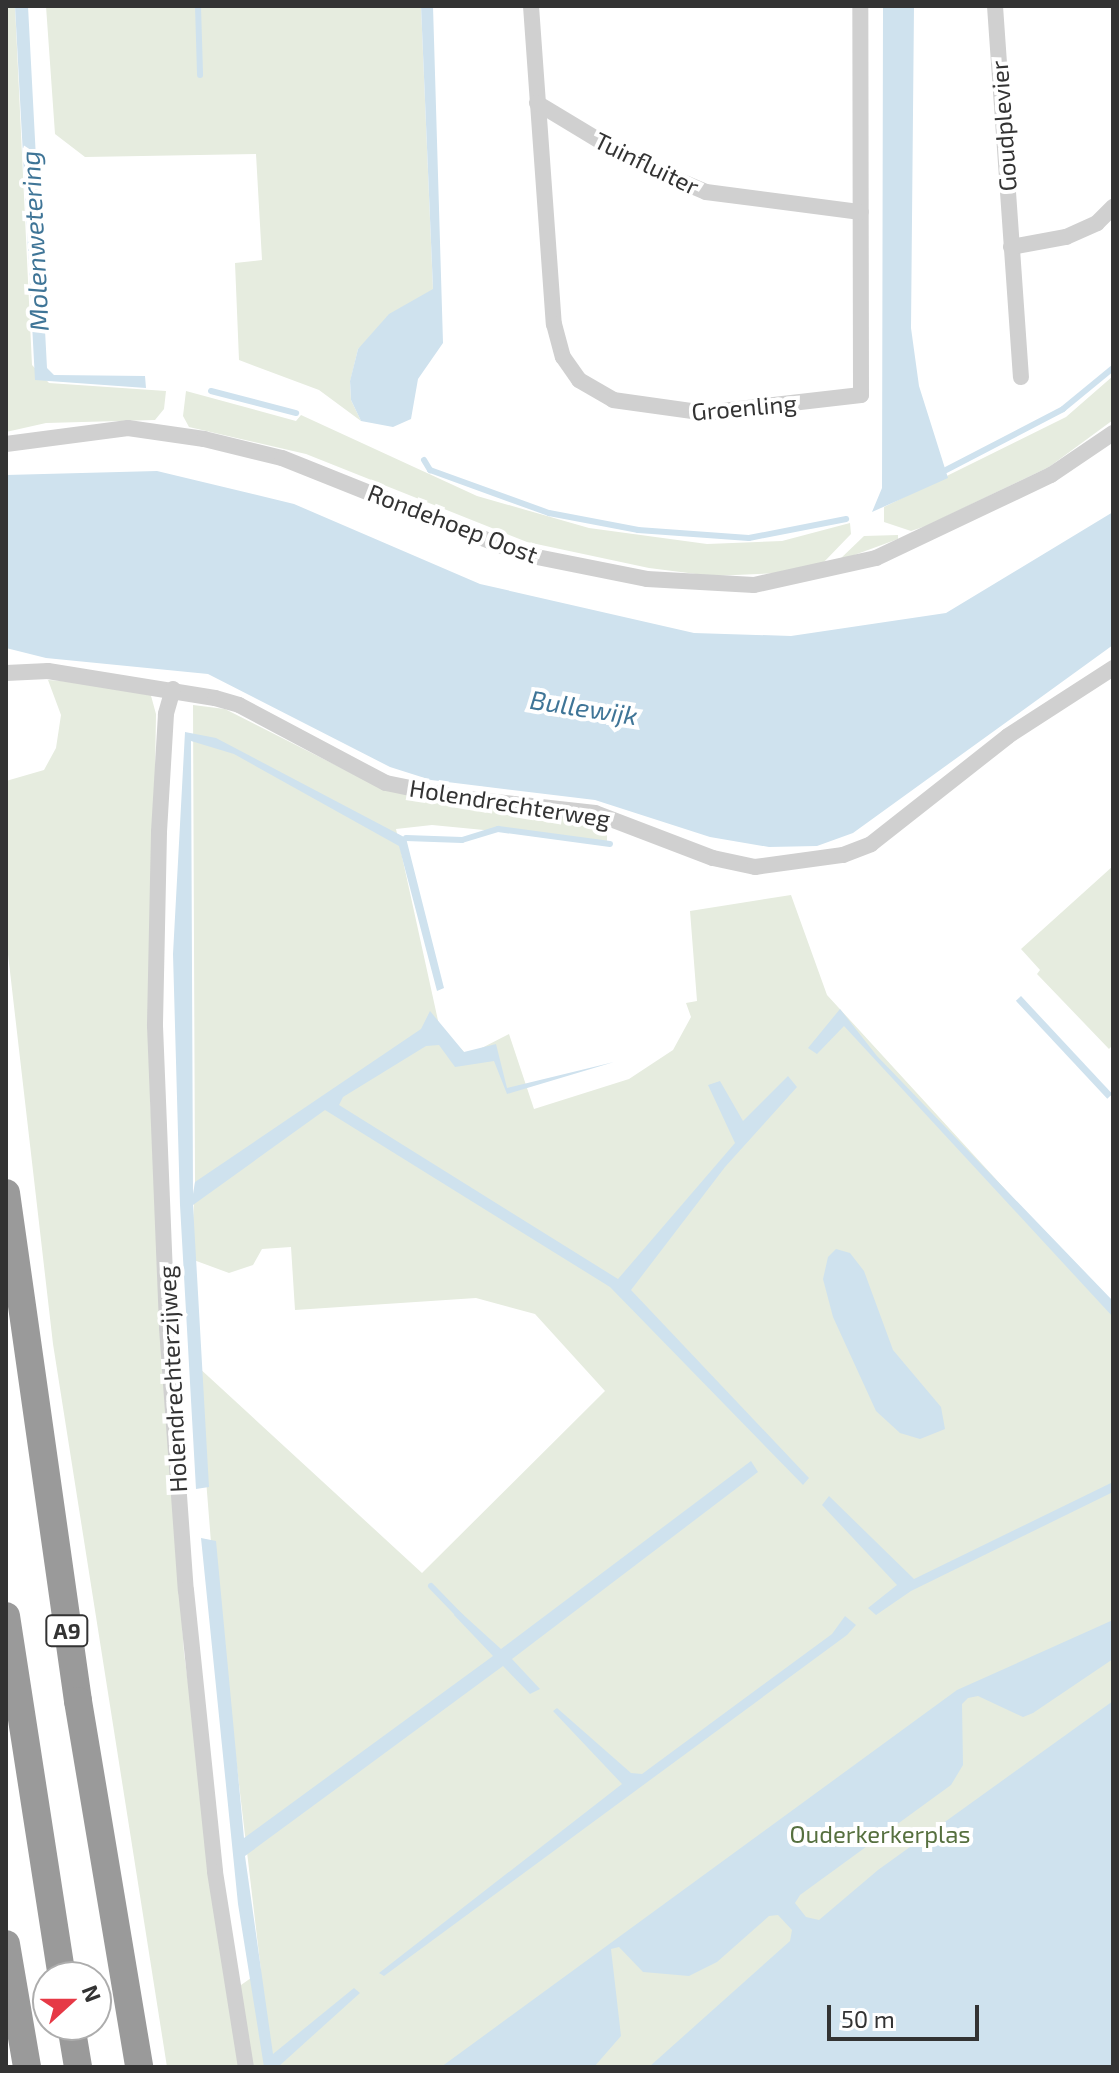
<!DOCTYPE html>
<style>
body{margin:0}
#map{position:relative;width:1119px;height:2073px;overflow:hidden;background:#fff;font-family:"Exo 2",sans-serif}
div>[style]{position:absolute}
.green>*{inset:0;background:#e6ecdf}
.water>*{inset:0;background:#cfe2ee;transform-origin:0 0}
.stream>*{height:6px;margin:-3px;padding:0 3px;transform-origin:3px;border-radius:3px;background:#cfe2ee}
.street>*{height:16px;margin:-8px;padding:0 8px;transform-origin:8px;border-radius:8px;background:#d0d0d0}
.highway>*{height:28px;margin:-14px;padding:0 14px;transform-origin:14px;border-radius:14px;background:#9a9a9a}
span{translate:-50% -50%;white-space:nowrap;text-align:center;line-height:1.15;-webkit-text-stroke:8px #fff;paint-order:stroke}
.shield-label span{padding:2px 6px;background:#fff;border:2px solid;border-radius:6px;-webkit-text-stroke-width:0}
.shield-label{font-size:22px;color:#333;font-weight:700}
.street-label{font-size:24px;color:#333}
.park-label{font-size:24px;color:#56703f}
.water-label{font-size:26px;color:#3f7597;font-style:italic}
.frame{position:absolute;inset:0;border:8px solid #333;pointer-events:none}
.north{position:absolute;left:32px;top:1961px;width:80px;height:80px;box-sizing:border-box;background:#fff;border:2px solid #adadad;border-radius:50%;rotate:69deg;font-size:22px;font-weight:700;line-height:32px;text-align:center;color:#333}
.north::after{content:'';display:block;margin:auto;width:28px;height:36px;background:#e63946;clip-path:polygon(50% 0,100% 100%,50% 72%,0 100%)}
.scale{position:absolute;left:827px;top:2005px;width:152px;height:36px;box-sizing:border-box;border:4px solid #333;border-top:0;padding-left:10px;font-size:24px;line-height:28px;white-space:nowrap;color:#333;-webkit-text-stroke:6px #fff;paint-order:stroke}
</style>
<div id="map">
<div class="green">
<div style="clip-path:polygon(6px 6px,15px 6px,32px 365px,49px 383px,166px 391px,164px 409px,155px 420px,46px 423px,6px 432px)"></div>
<div style="clip-path:polygon(46px 6px,421px 6px,433px 290px,358px 349px,350px 382px,351px 400px,361px 421px,319px 390px,239px 360px,235px 263px,262px 260px,256px 154px,85px 157px,55px 134px)"></div>
<div style="clip-path:polygon(1113px 376px,1113px 420px,1049px 467px,926px 526px,911px 531px,884px 522px,884px 507px,1066px 417px)"></div>
<div style="clip-path:polygon(186px 391px,296px 421px,301px 415px,477px 496px,589px 528px,707px 544px,782px 541px,850px 523px,851px 534px,822px 564px,782px 573px,712px 576px,649px 568px,527px 542px,306px 454px,189px 427px,183px 416px)"></div>
<div style="clip-path:polygon(898px 535px,898px 539px,838px 561px,864px 536px)"></div>
<div style="clip-path:polygon(48px 680px,140px 687px,150px 692px,156px 714px,150px 1096px,167px 1390px,184px 1653px,231px 1992px,261px 1971px,212px 1555px,197px 1366px,422px 1573px,605px 1391px,535px 1314px,476px 1298px,295px 1310px,291px 1247px,262px 1249px,253px 1265px,229px 1273px,191px 1259px,195px 1182px,193px 705px,225px 709px,365px 780px,607px 821px,607px 842px,432px 825px,396px 829px,439px 1025px,464px 1052px,472px 1053px,509px 1034px,534px 1109px,629px 1079px,673px 1050px,691px 1017px,686px 1003px,697px 1001px,690px 911px,791px 895px,827px 995px,1113px 1307px,1113px 2067px,167px 2067px,53px 1344px,6px 937px,6px 781px,44px 770px,56px 748px,61px 715px)"></div>
<div style="clip-path:polygon(1113px 866px,1113px 1045px,1109px 1049px,1037px 974px,1040px 970px,1021px 949px)"></div>
</div>
<div class="water">
<div style="clip-path:polygon(15px 6px,28px 6px,47px 368px,54px 375px,145px 376px,146px 388px,35px 380px)"></div>
<div style="clip-path:polygon(421px 6px,433px 6px,443px 343px,418px 379px,411px 419px,393px 427px,361px 421px,351px 400px,350px 381px,358px 349px,389px 314px,433px 289px)"></div>
<div style="clip-path:polygon(883px 6px,914px 6px,911px 328px,919px 386px,948px 478px,872px 512px,882px 488px)"></div>
<div style="clip-path:polygon(157px 471px,294px 504px,480px 584px,694px 633px,791px 636px,946px 613px,1113px 512px,1113px 645px,853px 833px,817px 846px,769px 847px,710px 837px,595px 800px,431px 780px,390px 767px,208px 674px,46px 658px,6px 648px,6px 475px)"></div>
<div style="clip-path:polygon(185px 732px,216px 738px,406px 838px,444px 988px,437px 991px,399px 846px,234px 754px,191px 741px,193px 1194px,195px 1182px,421px 1029px,430px 1011px,464px 1052px,496px 1044px,507px 1088px,614px 1062px,507px 1094px,494px 1061px,455px 1067px,439px 1045px,426px 1046px,343px 1097px,339px 1105px,618px 1279px,735px 1143px,708px 1085px,720px 1081px,743px 1121px,788px 1076px,797px 1087px,725px 1167px,631px 1290px,809px 1478px,803px 1485px,610px 1287px,325px 1110px,193px 1205px,209px 1487px,196px 1489px,180px 1205px,173px 954px)"></div>
<div style="left:1021px;top:996px;width:134px;height:7px;rotate:47deg"></div>
<div style="clip-path:polygon(840px 1009px,877px 1056px,1113px 1301px,1113px 1317px,844px 1026px,817px 1054px,808px 1048px)"></div>
<div style="clip-path:polygon(836px 1249px,850px 1253px,864px 1271px,893px 1350px,941px 1407px,945px 1429px,920px 1439px,900px 1433px,876px 1411px,833px 1317px,823px 1279px,828px 1257px)"></div>
<div style="clip-path:polygon(751px 1461px,758px 1472px,512px 1659px,540px 1689px,530px 1694px,503px 1666px,245px 1856px,273px 2054px,354px 1988px,360px 1993px,278px 2067px,264px 2067px,238px 1904px,201px 1538px,216px 1541px,244px 1838px,493px 1656px,454px 1615px,458px 1610px,501px 1649px)"></div>
<div style="clip-path:polygon(1113px 1482px,1113px 1492px,911px 1591px,876px 1615px,868px 1608px,897px 1585px,822px 1505px,829px 1496px,914px 1579px)"></div>
<div style="clip-path:polygon(845px 1616px,856px 1625px,847px 1635px,384px 1976px,379px 1973px,622px 1784px,553px 1711px,557px 1708px,631px 1773px,642px 1774px,832px 1634px)"></div>
<div style="clip-path:polygon(1113px 1620px,1113px 1659px,1033px 1713px,1023px 1717px,978px 1696px,968px 1698px,962px 1704px,963px 1765px,951px 1785px,800px 1895px,795px 1903px,806px 1917px,819px 1920px,878px 1870px,1113px 1701px,1113px 2067px,649px 2067px,790px 1941px,792px 1930px,778px 1915px,769px 1916px,717px 1962px,689px 1976px,643px 1972px,619px 1947px,611px 1949px,621px 2036px,594px 2067px,441px 2067px,957px 1690px)"></div>
</div>
<div class="stream">
<div style="left:198px;top:6px;width:69px;rotate:88.3deg"></div>
<div style="left:211px;top:391px;width:88px;rotate:14.5deg"></div>
<div style="left:424px;top:460px;width:12px;rotate:59deg"></div>
<div style="left:430px;top:470px;width:127px;rotate:19.9deg"></div>
<div style="left:549px;top:513px;width:91px;rotate:10.8deg"></div>
<div style="left:638px;top:530px;width:111px;rotate:4.1deg"></div>
<div style="left:749px;top:538px;width:99px;rotate:-11.1deg"></div>
<div style="left:946px;top:470px;width:132px;rotate:-27.5deg"></div>
<div style="left:1063px;top:409px;width:65px;rotate:-39.4deg"></div>
<div style="left:406px;top:838px;width:56px;rotate:2deg"></div>
<div style="left:462px;top:840px;width:38px;rotate:-17deg"></div>
<div style="left:498px;top:829px;width:113px;rotate:7.6deg"></div>
<div style="left:431px;top:1586px;width:45px;rotate:45.9deg"></div>
</div>
<div class="street">
<div style="left:531px;top:6px;width:319px;rotate:85.9deg"></div>
<div style="left:554px;top:324px;width:34px;rotate:75deg"></div>
<div style="left:563px;top:357px;width:28px;rotate:55deg"></div>
<div style="left:579px;top:380px;width:39px;rotate:30deg"></div>
<div style="left:613px;top:400px;width:93px;rotate:8deg"></div>
<div style="left:705px;top:413px;width:157px;rotate:-6.6deg"></div>
<div style="left:861px;top:395px;width:389px;rotate:-90.1deg"></div>
<div style="left:995px;top:6px;width:372px;rotate:86deg"></div>
<div style="left:537px;top:103px;width:112px;rotate:31.1deg"></div>
<div style="left:633px;top:161px;width:79px;rotate:23deg"></div>
<div style="left:706px;top:192px;width:156px;rotate:7.4deg"></div>
<div style="left:1011px;top:247px;width:56px;rotate:-10.3deg"></div>
<div style="left:1066px;top:237px;width:34px;rotate:-24deg"></div>
<div style="left:1097px;top:223px;width:23px;rotate:-45deg"></div>
<div style="left:6px;top:444px;width:123px;rotate:-7.5deg"></div>
<div style="left:128px;top:428px;width:77px;rotate:8.2deg"></div>
<div style="left:204px;top:439px;width:80px;rotate:13.7deg"></div>
<div style="left:282px;top:458px;width:258px;rotate:21.8deg"></div>
<div style="left:522px;top:554px;width:127px;rotate:11.3deg"></div>
<div style="left:647px;top:579px;width:107px;rotate:3.2deg"></div>
<div style="left:754px;top:585px;width:125px;rotate:-12.5deg"></div>
<div style="left:876px;top:558px;width:194px;rotate:-25.4deg"></div>
<div style="left:1051px;top:475px;width:75px;rotate:-34.1deg"></div>
<div style="left:6px;top:673px;width:42px;rotate:-2.7deg"></div>
<div style="left:48px;top:671px;width:169px;rotate:9.2deg"></div>
<div style="left:215px;top:698px;width:25px;rotate:16deg"></div>
<div style="left:239px;top:705px;width:166px;rotate:28deg"></div>
<div style="left:386px;top:783px;width:75px;rotate:11.6deg"></div>
<div style="left:459px;top:798px;width:137px;rotate:6.3deg"></div>
<div style="left:595px;top:813px;width:126px;rotate:20.9deg"></div>
<div style="left:713px;top:858px;width:43px;rotate:12.1deg"></div>
<div style="left:755px;top:867px;width:89px;rotate:-7.8deg"></div>
<div style="left:843px;top:855px;width:30px;rotate:-21deg"></div>
<div style="left:871px;top:844px;width:174px;rotate:-38.2deg"></div>
<div style="left:1008px;top:736px;width:125px;rotate:-32.9deg"></div>
<div style="left:173px;top:689px;width:26px;rotate:106deg"></div>
<div style="left:166px;top:714px;width:118px;rotate:93.4deg"></div>
<div style="left:159px;top:832px;width:194px;rotate:91.2deg"></div>
<div style="left:155px;top:1026px;width:302px;rotate:87.7deg"></div>
<div style="left:167px;top:1328px;width:263px;rotate:85.9deg"></div>
<div style="left:186px;top:1590px;width:283px;rotate:84.1deg"></div>
<div style="left:215px;top:1872px;width:197px;rotate:81deg"></div>
</div>
<div class="highway">
<div style="left:6px;top:1193px;width:513px;rotate:81.93deg"></div>
<div style="left:78px;top:1701px;width:371px;rotate:80.5deg"></div>
<div style="left:6px;top:1616px;width:365px;rotate:81.2deg"></div>
<div style="left:6px;top:1944px;width:125px;rotate:80.3deg"></div>
<div style="left:71px;top:2025px;width:43px;rotate:80.5deg"></div>
</div>
<div class="shield-label">
<span style="left:67px;top:1631px">A9</span>
</div>
<div class="street-label">
<span style="left:1003px;top:126px;rotate:-94deg">Goudplevier</span>
<span style="left:647px;top:163px;rotate:26deg">Tuinfluiter</span>
<span style="left:744px;top:407px;rotate:-5deg">Groenling</span>
<span style="left:453px;top:523px;rotate:21deg">Rondehoep Oost</span>
<span style="left:510px;top:803px;rotate:9deg">Holendrechterweg</span>
<span style="left:172px;top:1379px;rotate:-93deg">Holendrechterzijweg</span>
</div>
<div class="park-label">
<span style="left:880px;top:1834px">Ouderkerkerplas</span>
</div>
<div class="water-label">
<span style="left:34px;top:241px;rotate:-93deg">Molenwetering</span>
<span style="left:584px;top:707px;rotate:9deg">Bullewijk</span>
</div>
<div class="frame"></div>
<div class="north">N</div>
<div class="scale">50 m</div>
</div>
